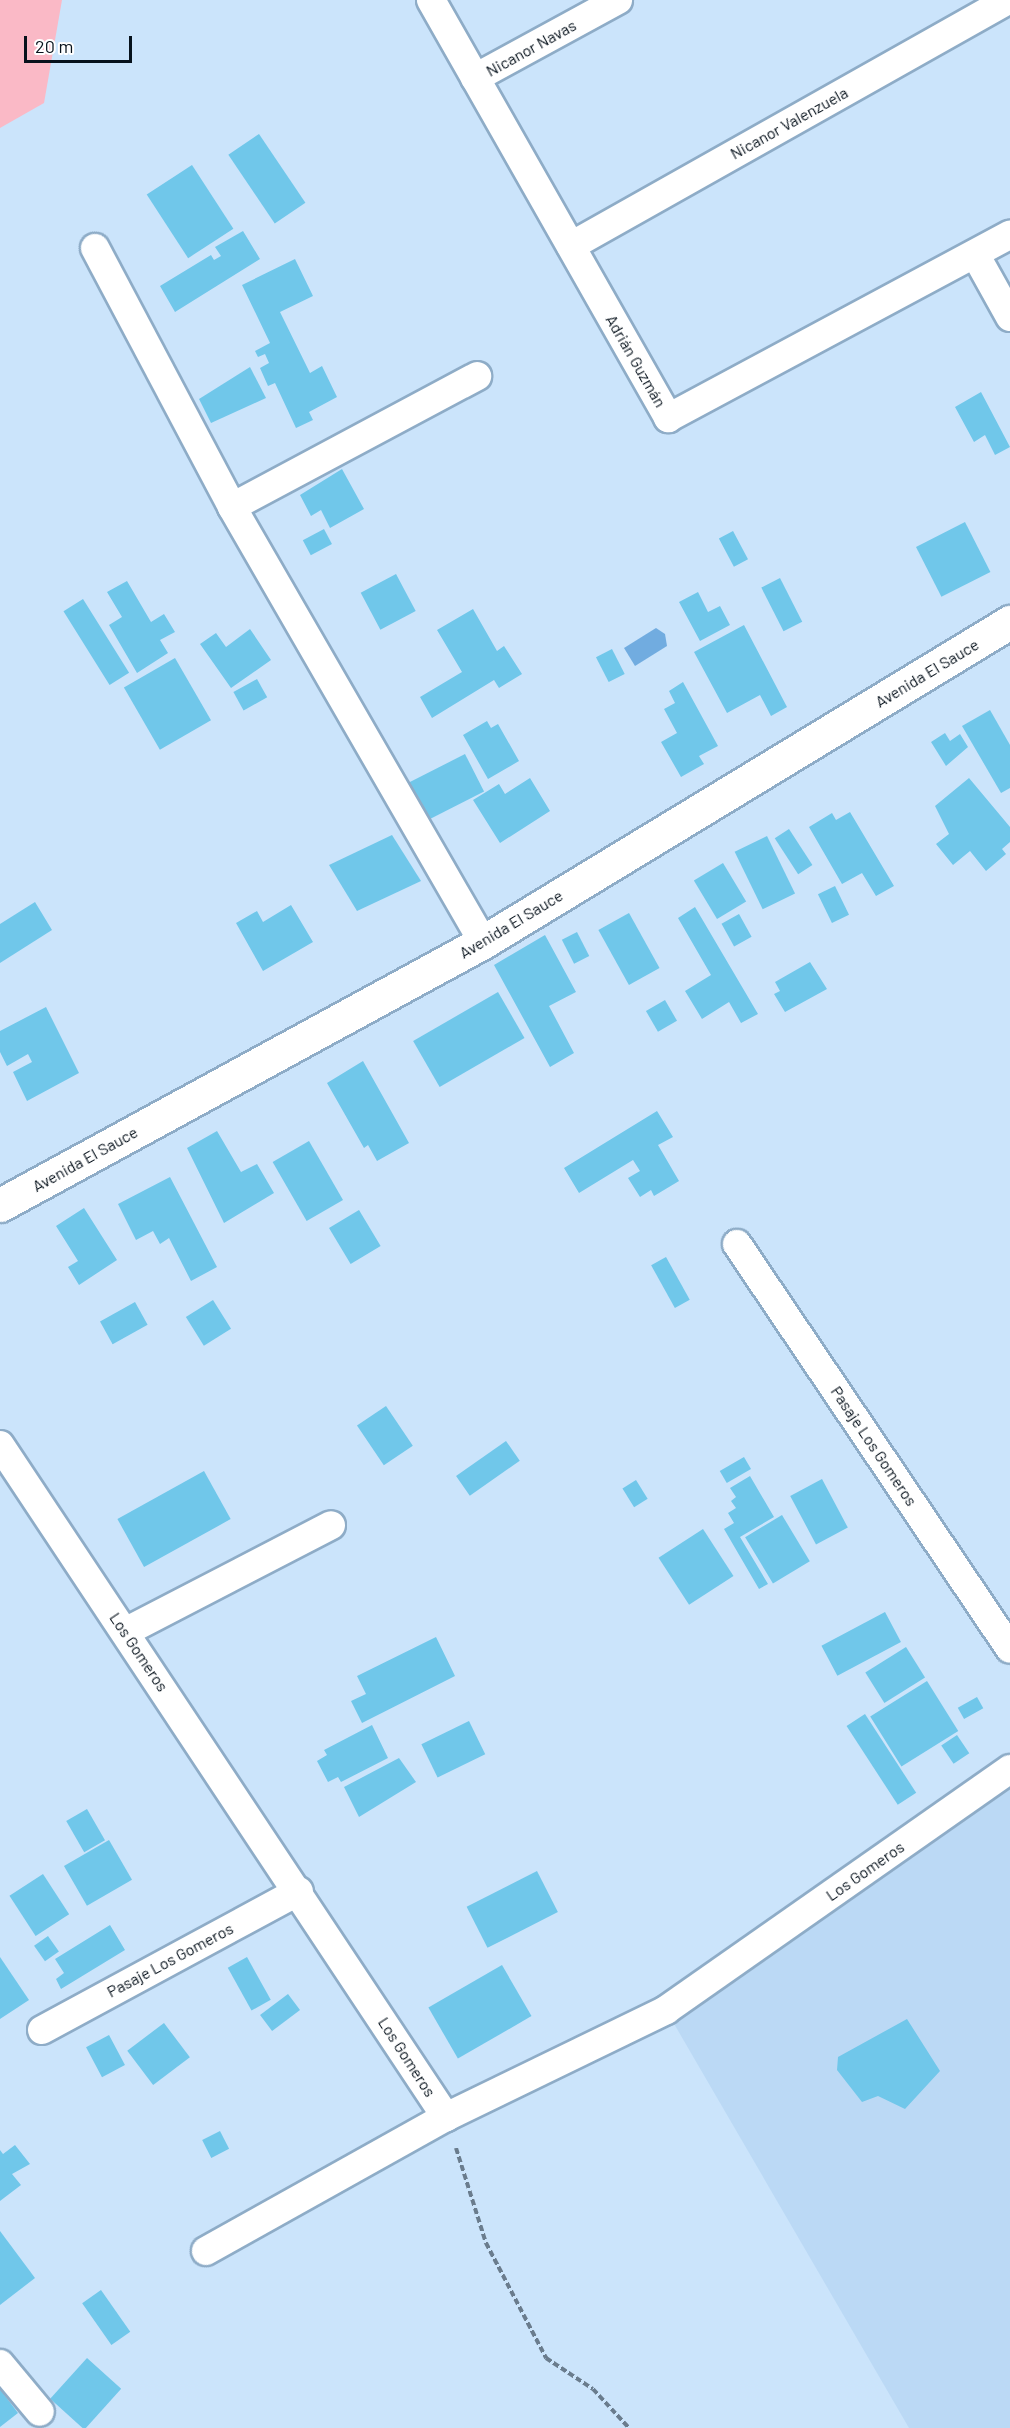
<!DOCTYPE html>
<meta charset="utf-8">
<style>
body{margin:0}
#map{position:relative;width:1010px;height:2428px;overflow:hidden;background:#cbe4fb;font-family:Barlow,sans-serif}
div>[style]{position:absolute}
.built>*{inset:0;background:#bbd9f5}
.green>*{inset:0;background:#fab9c6}
.water>*{inset:0;background:#71ace0}
.building>*{inset:0;background:#70c7ea;transform-origin:0 0}
.path>*{height:4px;margin-top:-2px;transform-origin:0;background:repeating-linear-gradient(90deg,#6a7c8d 0 6px,transparent 0 9px)}
.roads{filter:drop-shadow(2px 0 #8eacc7) drop-shadow(-2px 0 #8eacc7) drop-shadow(0 2px #8eacc7) drop-shadow(0 -2px #8eacc7)}
.street>*{height:28px;margin:-14px;padding:0 14px;transform-origin:14px;border-radius:14px;background:#fff}
.secondary>*{height:33px;margin:-16.5px;padding:0 16.5px;transform-origin:16.5px;border-radius:16.5px;background:#fff}
span{translate:-50% -50%;white-space:nowrap;text-align:center;line-height:1.15;-webkit-text-stroke:5px #fff;paint-order:stroke}
.street-label{font-size:16px;color:#07121c}
.scale{position:absolute;left:24px;top:36px;width:108px;height:27px;box-sizing:border-box;border:3px solid #07121c;border-top:0;padding-left:8px;font-size:18px;line-height:21px;white-space:nowrap;color:#07121c;-webkit-text-stroke:4px #fff;paint-order:stroke}
</style>
<div id="map">
<div class="built">
<div style="clip-path:polygon(1010px 1788px,1010px 2428px,909px 2428px,666px 2010px)"></div>
</div>
<div class="green">
<div style="clip-path:polygon(0 0,62px 0,44px 103px,0 128px)"></div>
</div>
<div class="water">
<div style="clip-path:polygon(656px 628px,665px 634px,667px 646px,635px 666px,624px 648px)"></div>
</div>
<div class="building">
<div style="left:259px;top:134px;width:83px;height:37px;rotate:56deg"></div>
<div style="left:192px;top:165px;width:76px;height:54px;rotate:57deg"></div>
<div style="clip-path:polygon(243px 231px,260px 259px,175px 312px,160px 286px,211px 255px,214px 260px,221px 256px,215px 247px)"></div>
<div style="clip-path:polygon(295px 259px,313px 296px,280px 312px,310px 373px,322px 366px,337px 397px,309px 412px,313px 420px,296px 428px,275px 383px,268px 386px,260px 368px,269px 363px,265px 354px,258px 357px,255px 351px,270px 343px,242px 285px)"></div>
<div style="clip-path:polygon(250px 367px,266px 398px,211px 423px,199px 399px)"></div>
<div style="clip-path:polygon(981px 392px,1010px 447px,995px 455px,985px 435px,974px 442px,955px 407px)"></div>
<div style="clip-path:polygon(342px 469px,364px 509px,330px 528px,321px 510px,311px 516px,300px 495px)"></div>
<div style="left:965px;top:522px;width:56px;height:55px;rotate:63deg"></div>
<div style="left:324px;top:529px;width:17px;height:24px;rotate:62deg"></div>
<div style="left:733px;top:531px;width:32px;height:16px;rotate:62deg"></div>
<div style="left:396px;top:574px;width:42px;height:40px;rotate:62deg"></div>
<div style="left:780px;top:578px;width:49px;height:21px;rotate:63deg"></div>
<div style="clip-path:polygon(127px 581px,151px 622px,164px 614px,175px 632px,160px 640px,168px 653px,137px 673px,109px 625px,122px 617px,107px 592px)"></div>
<div style="clip-path:polygon(698px 592px,708px 612px,720px 606px,730px 625px,700px 641px,679px 602px)"></div>
<div style="left:83px;top:599px;width:87px;height:23px;rotate:58deg"></div>
<div style="clip-path:polygon(473px 609px,497px 651px,504px 646px,522px 674px,499px 688px,494px 680px,432px 718px,420px 697px,462px 672px,437px 630px)"></div>
<div style="clip-path:polygon(744px 625px,787px 707px,771px 716px,760px 695px,727px 713px,694px 652px)"></div>
<div style="clip-path:polygon(250px 629px,271px 660px,231px 688px,200px 644px,216px 633px,226px 647px)"></div>
<div style="left:612px;top:649px;width:28px;height:18px;rotate:63deg"></div>
<div style="left:175px;top:658px;width:72px;height:59px;rotate:60deg"></div>
<div style="left:257px;top:679px;width:21px;height:27px;rotate:61deg"></div>
<div style="clip-path:polygon(683px 682px,718px 746px,699px 756px,704px 764px,681px 777px,661px 742px,677px 733px,664px 709px,675px 703px,669px 691px)"></div>
<div style="clip-path:polygon(990px 710px,1010px 745px,1010px 788px,1001px 793px,962px 726px)"></div>
<div style="clip-path:polygon(487px 721px,491px 728px,498px 724px,519px 761px,488px 779px,463px 735px)"></div>
<div style="clip-path:polygon(945px 733px,950px 741px,960px 734px,968px 747px,946px 766px,931px 742px)"></div>
<div style="left:465px;top:754px;width:42px;height:64px;rotate:63deg"></div>
<div style="clip-path:polygon(530px 778px,550px 811px,500px 843px,473px 800px,499px 784px,505px 794px)"></div>
<div style="clip-path:polygon(969px 778px,1010px 827px,1010px 842px,1002px 849px,1006px 854px,986px 871px,970px 851px,953px 865px,936px 844px,949px 834px,935px 806px)"></div>
<div style="clip-path:polygon(850px 812px,894px 886px,876px 896px,862px 873px,842px 884px,809px 827px,832px 813px,836px 820px)"></div>
<div style="left:789px;top:829px;width:43px;height:17px;rotate:57deg"></div>
<div style="clip-path:polygon(392px 835px,421px 881px,357px 911px,329px 865px)"></div>
<div style="left:767px;top:836px;width:64px;height:36px;rotate:64deg"></div>
<div style="left:723px;top:863px;width:45px;height:34px;rotate:59deg"></div>
<div style="left:835px;top:886px;width:32px;height:19px;rotate:64deg"></div>
<div style="clip-path:polygon(35px 902px,52px 930px,0 963px,0 924px)"></div>
<div style="clip-path:polygon(291px 905px,313px 942px,263px 971px,236px 923px,257px 911px,263px 922px)"></div>
<div style="clip-path:polygon(695px 907px,758px 1014px,741px 1023px,729px 1002px,702px 1019px,685px 991px,711px 975px,678px 918px)"></div>
<div style="left:629px;top:913px;width:63px;height:35px;rotate:61deg"></div>
<div style="left:739px;top:914px;width:26px;height:20px;rotate:61deg"></div>
<div style="left:577px;top:932px;width:27px;height:17px;rotate:63deg"></div>
<div style="clip-path:polygon(545px 935px,576px 992px,549px 1006px,574px 1053px,550px 1067px,494px 965px)"></div>
<div style="clip-path:polygon(810px 962px,827px 989px,785px 1012px,774px 994px,780px 991px,775px 982px)"></div>
<div style="left:498px;top:992px;width:53px;height:98px;rotate:60deg"></div>
<div style="left:665px;top:1000px;width:24px;height:22px;rotate:60deg"></div>
<div style="clip-path:polygon(46px 1007px,79px 1073px,27px 1101px,13px 1072px,32px 1062px,28px 1054px,7px 1066px,0 1052px,0 1031px)"></div>
<div style="clip-path:polygon(363px 1061px,409px 1143px,377px 1161px,368px 1145px,364px 1148px,327px 1083px)"></div>
<div style="clip-path:polygon(657px 1111px,673px 1137px,658px 1145px,679px 1181px,654px 1196px,651px 1190px,640px 1197px,628px 1178px,640px 1171px,633px 1160px,579px 1193px,564px 1168px)"></div>
<div style="clip-path:polygon(217px 1131px,241px 1172px,257px 1164px,274px 1193px,224px 1223px,187px 1148px)"></div>
<div style="left:309px;top:1141px;width:68px;height:42px;rotate:60deg"></div>
<div style="clip-path:polygon(170px 1177px,217px 1267px,191px 1281px,169px 1238px,160px 1244px,153px 1231px,136px 1240px,118px 1204px)"></div>
<div style="clip-path:polygon(84px 1208px,117px 1260px,79px 1285px,68px 1267px,78px 1261px,56px 1226px)"></div>
<div style="left:359px;top:1210px;width:42px;height:35px;rotate:59deg"></div>
<div style="left:666px;top:1257px;width:49px;height:17px;rotate:61deg"></div>
<div style="left:213px;top:1300px;width:34px;height:32px;rotate:58deg"></div>
<div style="left:135px;top:1302px;width:26px;height:40px;rotate:61deg"></div>
<div style="left:386px;top:1406px;width:48px;height:35px;rotate:56deg"></div>
<div style="left:506px;top:1441px;width:24px;height:61px;rotate:55deg"></div>
<div style="left:744px;top:1457px;width:14px;height:28px;rotate:60deg"></div>
<div style="left:204px;top:1471px;width:55px;height:99px;rotate:61deg"></div>
<div style="clip-path:polygon(750px 1476px,774px 1517px,740px 1537px,768px 1584px,759px 1589px,724px 1529px,734px 1523px,728px 1513px,736px 1508px,731px 1501px,736px 1497px,730px 1488px)"></div>
<div style="left:822px;top:1479px;width:55px;height:36px;rotate:62deg"></div>
<div style="left:636px;top:1480px;width:22px;height:16px;rotate:58deg"></div>
<div style="left:782px;top:1515px;width:54px;height:43px;rotate:59deg"></div>
<div style="left:703px;top:1529px;width:56px;height:53px;rotate:57deg"></div>
<div style="left:885px;top:1612px;width:34px;height:72px;rotate:62deg"></div>
<div style="clip-path:polygon(436px 1637px,455px 1676px,362px 1723px,351px 1701px,366px 1694px,357px 1676px)"></div>
<div style="left:906px;top:1647px;width:36px;height:48px;rotate:58deg"></div>
<div style="left:927px;top:1681px;width:59px;height:67px;rotate:58deg"></div>
<div style="left:977px;top:1697px;width:13px;height:22px;rotate:61deg"></div>
<div style="left:865px;top:1714px;width:94px;height:22px;rotate:57deg"></div>
<div style="left:469px;top:1721px;width:37px;height:53px;rotate:64deg"></div>
<div style="clip-path:polygon(372px 1725px,388px 1758px,341px 1782px,338px 1777px,328px 1782px,317px 1761px,327px 1755px,324px 1750px)"></div>
<div style="left:957px;top:1735px;width:22px;height:19px;rotate:56deg"></div>
<div style="clip-path:polygon(399px 1758px,416px 1782px,359px 1817px,344px 1787px)"></div>
<div style="left:87px;top:1809px;width:36px;height:24px;rotate:60deg"></div>
<div style="left:109px;top:1840px;width:46px;height:52px;rotate:60deg"></div>
<div style="left:537px;top:1871px;width:46px;height:79px;rotate:63deg"></div>
<div style="left:43px;top:1874px;width:48px;height:40px;rotate:57deg"></div>
<div style="clip-path:polygon(110px 1925px,125px 1950px,61px 1989px,56px 1979px,64px 1973px,55px 1959px)"></div>
<div style="left:48px;top:1936px;width:19px;height:17px;rotate:55deg"></div>
<div style="clip-path:polygon(0 1957px,29px 2000px,0 2019px)"></div>
<div style="left:247px;top:1957px;width:49px;height:22px;rotate:61deg"></div>
<div style="left:502px;top:1965px;width:59px;height:85px;rotate:60deg"></div>
<div style="left:288px;top:1994px;width:20px;height:35px;rotate:53deg"></div>
<div style="clip-path:polygon(907px 2019px,940px 2071px,905px 2109px,878px 2096px,862px 2102px,837px 2070px,838px 2057px)"></div>
<div style="left:164px;top:2023px;width:43px;height:46px;rotate:53deg"></div>
<div style="left:109px;top:2035px;width:34px;height:26px;rotate:62deg"></div>
<div style="left:220px;top:2131px;width:20px;height:20px;rotate:63deg"></div>
<div style="clip-path:polygon(15px 2145px,30px 2164px,12px 2174px,21px 2185px,0 2201px,0 2150px,3px 2154px)"></div>
<div style="clip-path:polygon(0 2231px,35px 2278px,0 2305px)"></div>
<div style="left:101px;top:2290px;width:51px;height:23px;rotate:55deg"></div>
<div style="left:87px;top:2358px;width:46px;height:55px;rotate:42deg"></div>
<div style="clip-path:polygon(0 2389px,18px 2413px,0 2427px)"></div>
</div>
<div class="path">
<div style="left:456px;top:2148px;width:100px;rotate:72.5deg"></div>
<div style="left:486px;top:2243px;width:130px;rotate:62.4deg"></div>
<div style="left:546px;top:2358px;width:56px;rotate:33.4deg"></div>
<div style="left:593px;top:2389px;width:53px;rotate:47.3deg"></div>
</div>
<div class="roads">
<div class="street">
<div style="left:431px;top:0;width:481px;rotate:60.4deg"></div>
<div style="left:668px;top:418px;width:388px;rotate:-28.2deg"></div>
<div style="left:475px;top:78px;width:163px;rotate:-28.6deg"></div>
<div style="left:571px;top:246px;width:501px;rotate:-29.38deg"></div>
<div style="left:95px;top:248px;width:293px;rotate:62.1deg"></div>
<div style="left:232px;top:507px;width:502px;rotate:60.01deg"></div>
<div style="left:975px;top:254px;width:72px;rotate:60.9deg"></div>
<div style="left:232px;top:507px;width:278px;rotate:-28.1deg"></div>
<div style="left:737px;top:1244px;width:488px;rotate:56deg"></div>
<div style="left:0;top:1445px;width:807px;rotate:56.43deg"></div>
<div style="left:446px;top:2117px;width:245px;rotate:-25.9deg"></div>
<div style="left:666px;top:2010px;width:420px;rotate:-35deg"></div>
<div style="left:125px;top:1632px;width:232px;rotate:-27.4deg"></div>
<div style="left:42px;top:2030px;width:292px;rotate:-28.4deg"></div>
<div style="left:206px;top:2251px;width:275px;rotate:-29.2deg"></div>
<div style="left:0;top:2364px;width:62px;rotate:50.2deg"></div>
</div>
<div class="secondary">
<div style="left:0;top:1205px;width:550px;rotate:-28.57deg"></div>
<div style="left:483px;top:942px;width:617px;rotate:-31.27deg"></div>
</div>
</div>
<div class="street-label">
<span style="left:531px;top:48px;rotate:-29deg">Nicanor Navas</span>
<span style="left:789px;top:123px;rotate:-29deg">Nicanor Valenzuela</span>
<span style="left:636px;top:361px;rotate:60deg">Adrián Guzmán</span>
<span style="left:927px;top:673px;rotate:-31deg">Avenida El Sauce</span>
<span style="left:511px;top:924px;rotate:-31deg">Avenida El Sauce</span>
<span style="left:85px;top:1159px;rotate:-29deg">Avenida El Sauce</span>
<span style="left:874px;top:1446px;rotate:56deg">Pasaje Los Gomeros</span>
<span style="left:139px;top:1652px;rotate:56deg">Los Gomeros</span>
<span style="left:865px;top:1871px;rotate:-35deg">Los Gomeros</span>
<span style="left:170px;top:1960px;rotate:-28deg">Pasaje Los Gomeros</span>
<span style="left:407px;top:2057px;rotate:57deg">Los Gomeros</span>
</div>
<div class="scale">20 m</div>
</div>
